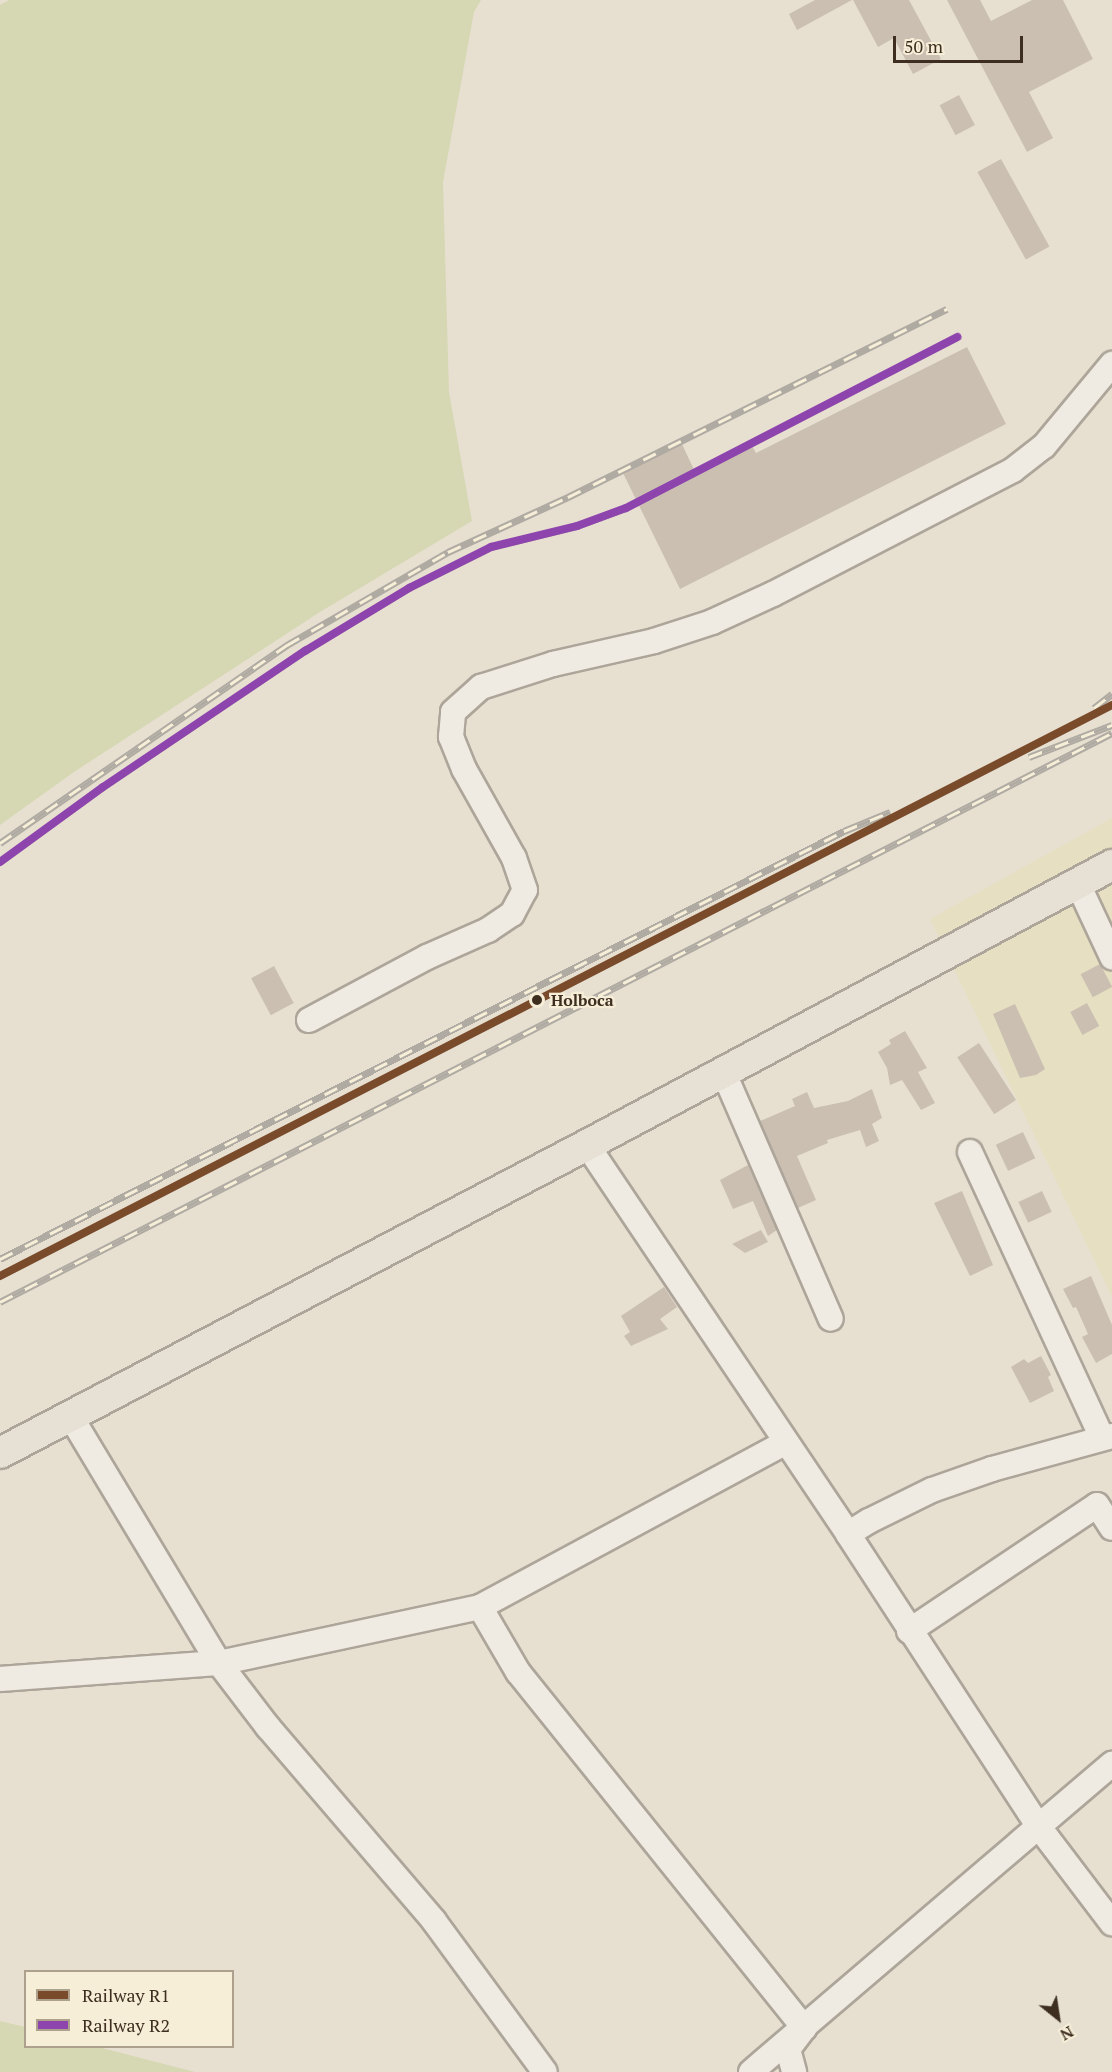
<!DOCTYPE html>
<style>
body{margin:0}
#map{position:relative;width:1112px;height:2072px;overflow:hidden;background:#e7e0d1;font-family:"PT Serif",serif}
div>[style]{position:absolute}
.farmland>*{inset:0;background:#e6dfc2}
.green>*{inset:0;background:#d6d7b3}
.building>*{inset:0;background:#cbbfb2;transform-origin:0 0}
.roads{filter:drop-shadow(2px 0 #ada599) drop-shadow(-2px 0 #ada599) drop-shadow(0 2px #ada599) drop-shadow(0 -2px #ada599)}
.minor>*{height:24px;margin:-12px;padding:0 12px;transform-origin:12px;border-radius:12px;background:#efebe3}
.major>*{height:30px;margin:-15px;padding:0 15px;transform-origin:15px;border-radius:15px;background:#e6e1d4}
.rail>*{height:7px;margin-top:-3.5px;transform-origin:0;background:repeating-linear-gradient(90deg,#f7eed8 0 14px,#afaaa2 0 28px);box-sizing:border-box;border-block:2px solid #afaaa2}
.rail-1>*{height:8px;margin:-4px;padding:0 4px;transform-origin:4px;border-radius:4px;background:#7a4b2a}
.rail-2>*{height:8px;margin:-4px;padding:0 4px;transform-origin:4px;border-radius:4px;background:#8e44ad}
.dots>*{width:16px;height:16px;translate:-50% -50%;box-sizing:border-box;border:3px solid #f7eed8;border-radius:50%}
span{translate:-50% -50%;white-space:nowrap;text-align:center;line-height:1.15;-webkit-text-stroke:4.5px #f7eed8;paint-order:stroke}
.stop-label{font-size:16px;color:#3d2e20;font-weight:700}
.left{translate:0 -50%;text-align:left}
.legend{position:absolute;left:24px;top:1970px;width:210px;height:78px;box-sizing:border-box;background:#f7eed8;border:2px solid #ada18e;margin:0;padding:8px 10px;list-style:none;font-size:18px;color:#3d2e20}
.legend li{display:flex;align-items:center;gap:12px;height:30px}
.legend b{width:30px;border:2px solid #ada18e}
.north{position:absolute;left:1028px;top:1988px;width:60px;height:60px;-webkit-text-stroke:4px #f7eed8;paint-order:stroke;rotate:150deg;font-size:16px;font-weight:700;line-height:24px;text-align:center;color:#3d2e20}
.north::after{content:'';display:block;margin:auto;width:21px;height:27px;background:#3d2e20;clip-path:polygon(50% 0,100% 100%,50% 72%,0 100%)}
.scale{position:absolute;left:893px;top:36px;width:130px;height:27px;box-sizing:border-box;border:3px solid #3d2e20;border-top:0;padding-left:8px;font-size:18px;line-height:21px;white-space:nowrap;color:#3d2e20;-webkit-text-stroke:4px #f7eed8;paint-order:stroke}
</style>
<div id="map">
<div class="farmland">
<div style="clip-path:polygon(1112px 818px,1112px 1297px,930px 919px)"></div>
</div>
<div class="green">
<div style="clip-path:polygon(9px 0,481px 0,474px 12px,443px 182px,449px 392px,472px 521px,320px 612px,74px 772px,0 825px,0 5px)"></div>
<div style="clip-path:polygon(0 2021px,25px 2027px,26px 2046px,98px 2047px,195px 2072px,0 2072px)"></div>
</div>
<div class="building">
<div style="clip-path:polygon(815px 0,852px 0,797px 30px,789px 14px)"></div>
<div style="clip-path:polygon(853px 0,909px 0,941px 59px,913px 74px,894px 38px,878px 47px)"></div>
<div style="clip-path:polygon(947px 0,980px 0,991px 21px,1032px 0,1063px 0,1093px 59px,1029px 92px,1053px 138px,1027px 152px)"></div>
<div style="left:959px;top:95px;width:34px;height:22px;rotate:62deg"></div>
<div style="left:1001px;top:159px;width:100px;height:27px;rotate:61deg"></div>
<div style="clip-path:polygon(967px 347px,1006px 424px,680px 589px,622px 471px,681px 442px,696px 474px,752px 446px,756px 453px)"></div>
<div style="left:1100px;top:964px;width:26px;height:22px;rotate:62deg"></div>
<div style="left:274px;top:966px;width:42px;height:26px;rotate:62deg"></div>
<div style="left:1087px;top:1003px;width:26px;height:19px;rotate:62deg"></div>
<div style="clip-path:polygon(1015px 1004px,1045px 1069px,1036px 1075px,1020px 1078px,993px 1014px)"></div>
<div style="clip-path:polygon(905px 1031px,927px 1068px,918px 1072px,935px 1103px,921px 1110px,902px 1080px,890px 1085px,887px 1068px,878px 1052px,891px 1044px,889px 1040px)"></div>
<div style="left:979px;top:1043px;width:68px;height:26px;rotate:57deg"></div>
<div style="clip-path:polygon(872px 1089px,882px 1118px,872px 1124px,879px 1141px,866px 1147px,860px 1130px,827px 1140px,828px 1143px,797px 1156px,816px 1200px,798px 1208px,760px 1121px,795px 1106px,792px 1099px,807px 1092px,814px 1108px,848px 1101px)"></div>
<div style="left:1023px;top:1132px;width:29px;height:30px;rotate:65deg"></div>
<div style="clip-path:polygon(748px 1165px,777px 1230px,768px 1236px,753px 1201px,733px 1209px,720px 1180px)"></div>
<div style="clip-path:polygon(962px 1191px,993px 1265px,970px 1276px,934px 1203px)"></div>
<div style="left:1042px;top:1191px;width:23px;height:26px;rotate:65deg"></div>
<div style="clip-path:polygon(761px 1230px,768px 1242px,745px 1253px,732px 1244px)"></div>
<div style="clip-path:polygon(1091px 1276px,1112px 1325px,1112px 1354px,1096px 1363px,1082px 1337px,1088px 1334px,1076px 1307px,1073px 1308px,1063px 1289px)"></div>
<div style="clip-path:polygon(664px 1287px,677px 1307px,660px 1319px,668px 1329px,631px 1346px,624px 1336px,630px 1332px,621px 1316px)"></div>
<div style="clip-path:polygon(1041px 1356px,1051px 1375px,1048px 1377px,1054px 1391px,1030px 1403px,1011px 1367px,1024px 1359px,1028px 1363px)"></div>
</div>
<div class="roads">
<div class="minor">
<div style="left:1078px;top:884px;width:81px;rotate:65deg"></div>
<div style="left:309px;top:1020px;width:134px;rotate:-28.1deg"></div>
<div style="left:427px;top:957px;width:67px;rotate:-23.9deg"></div>
<div style="left:488px;top:930px;width:29px;rotate:-34deg"></div>
<div style="left:512px;top:914px;width:27px;rotate:-62deg"></div>
<div style="left:525px;top:890px;width:34px;rotate:-109deg"></div>
<div style="left:514px;top:858px;width:102px;rotate:-119.3deg"></div>
<div style="left:464px;top:769px;width:35px;rotate:-112deg"></div>
<div style="left:451px;top:737px;width:25px;rotate:-85deg"></div>
<div style="left:453px;top:712px;width:38px;rotate:-42deg"></div>
<div style="left:481px;top:687px;width:76px;rotate:-17.7deg"></div>
<div style="left:553px;top:664px;width:104px;rotate:-12.8deg"></div>
<div style="left:654px;top:641px;width:61px;rotate:-18.1deg"></div>
<div style="left:712px;top:622px;width:67px;rotate:-24.7deg"></div>
<div style="left:773px;top:594px;width:270px;rotate:-27.3deg"></div>
<div style="left:1013px;top:470px;width:39px;rotate:-38deg"></div>
<div style="left:1044px;top:446px;width:107px;rotate:-50.3deg"></div>
<div style="left:723px;top:1071px;width:270px;rotate:66.5deg"></div>
<div style="left:587px;top:1145px;width:468px;rotate:56.1deg"></div>
<div style="left:848px;top:1534px;width:350px;rotate:56.9deg"></div>
<div style="left:1039px;top:1827px;width:121px;rotate:52.8deg"></div>
<div style="left:970px;top:1152px;width:315px;rotate:65.2deg"></div>
<div style="left:71px;top:1417px;width:287px;rotate:59deg"></div>
<div style="left:219px;top:1663px;width:81px;rotate:52.6deg"></div>
<div style="left:268px;top:1727px;width:255px;rotate:49.4deg"></div>
<div style="left:434px;top:1921px;width:187px;rotate:53.7deg"></div>
<div style="left:848px;top:1534px;width:25px;rotate:-32deg"></div>
<div style="left:869px;top:1521px;width:70px;rotate:-26.2deg"></div>
<div style="left:932px;top:1490px;width:64px;rotate:-19.3deg"></div>
<div style="left:992px;top:1469px;width:124px;rotate:-15.4deg"></div>
<div style="left:480px;top:1607px;width:75px;rotate:59.7deg"></div>
<div style="left:518px;top:1672px;width:457px;rotate:51.2deg"></div>
<div style="left:804px;top:2028px;width:26px;rotate:127deg"></div>
<div style="left:788px;top:2049px;width:24px;rotate:75deg"></div>
<div style="left:909px;top:1631px;width:226px;rotate:-33.8deg"></div>
<div style="left:1097px;top:1505px;width:27px;rotate:57deg"></div>
<div style="left:0;top:1679px;width:220px;rotate:-4.2deg"></div>
<div style="left:219px;top:1663px;width:267px;rotate:-12.1deg"></div>
<div style="left:480px;top:1607px;width:346px;rotate:-28.3deg"></div>
<div style="left:751px;top:2072px;width:475px;rotate:-40.5deg"></div>
</div>
<div class="major">
<div style="left:0;top:1453px;width:663px;rotate:-27.69deg"></div>
<div style="left:587px;top:1145px;width:595px;rotate:-28.07deg"></div>
</div>
</div>
<div class="rail">
<div style="left:1094px;top:708px;width:23px;rotate:-38deg"></div>
<div style="left:1029px;top:757px;width:89px;rotate:-21.1deg"></div>
<div style="left:0;top:843px;width:349px;rotate:-34.6deg"></div>
<div style="left:287px;top:645px;width:186px;rotate:-30deg"></div>
<div style="left:448px;top:552px;width:132px;rotate:-24.6deg"></div>
<div style="left:568px;top:497px;width:423px;rotate:-26.4deg"></div>
<div style="left:0;top:862px;width:127px;rotate:-36.1deg"></div>
<div style="left:103px;top:787px;width:244px;rotate:-34deg"></div>
<div style="left:305px;top:651px;width:122px;rotate:-31.2deg"></div>
<div style="left:409px;top:588px;width:92px;rotate:-26.6deg"></div>
<div style="left:491px;top:547px;width:89px;rotate:-13.7deg"></div>
<div style="left:577px;top:526px;width:52px;rotate:-20.2deg"></div>
<div style="left:626px;top:508px;width:373px;rotate:-27.3deg"></div>
<div style="left:0;top:1259px;width:946px;rotate:-26.89deg"></div>
<div style="left:844px;top:831px;width:50px;rotate:-22.4deg"></div>
<div style="left:0;top:1276px;width:1250px;rotate:-27.18deg"></div>
<div style="left:0;top:1302px;width:1249px;rotate:-27.1deg"></div>
</div>
<div class="rail-1">
<div style="left:0;top:1276px;width:1250px;rotate:-27.18deg"></div>
</div>
<div class="rail-2">
<div style="left:0;top:862px;width:127px;rotate:-36.1deg"></div>
<div style="left:103px;top:787px;width:244px;rotate:-34deg"></div>
<div style="left:305px;top:651px;width:122px;rotate:-31.2deg"></div>
<div style="left:409px;top:588px;width:92px;rotate:-26.6deg"></div>
<div style="left:491px;top:547px;width:89px;rotate:-13.7deg"></div>
<div style="left:577px;top:526px;width:52px;rotate:-20.2deg"></div>
<div style="left:626px;top:508px;width:373px;rotate:-27.3deg"></div>
</div>
<div class="dots">
<div style="left:537px;top:1000px;background:#3d2e20"></div>
</div>
<div class="stop-label">
<span class="left" style="left:551px;top:1000px">Holboca</span>
</div>
<ul class="legend">
<li><b style="height:8px;background:#7a4b2a"></b>Railway R1</li>
<li><b style="height:8px;background:#8e44ad"></b>Railway R2</li>
</ul>
<div class="north">N</div>
<div class="scale">50 m</div>
</div>
